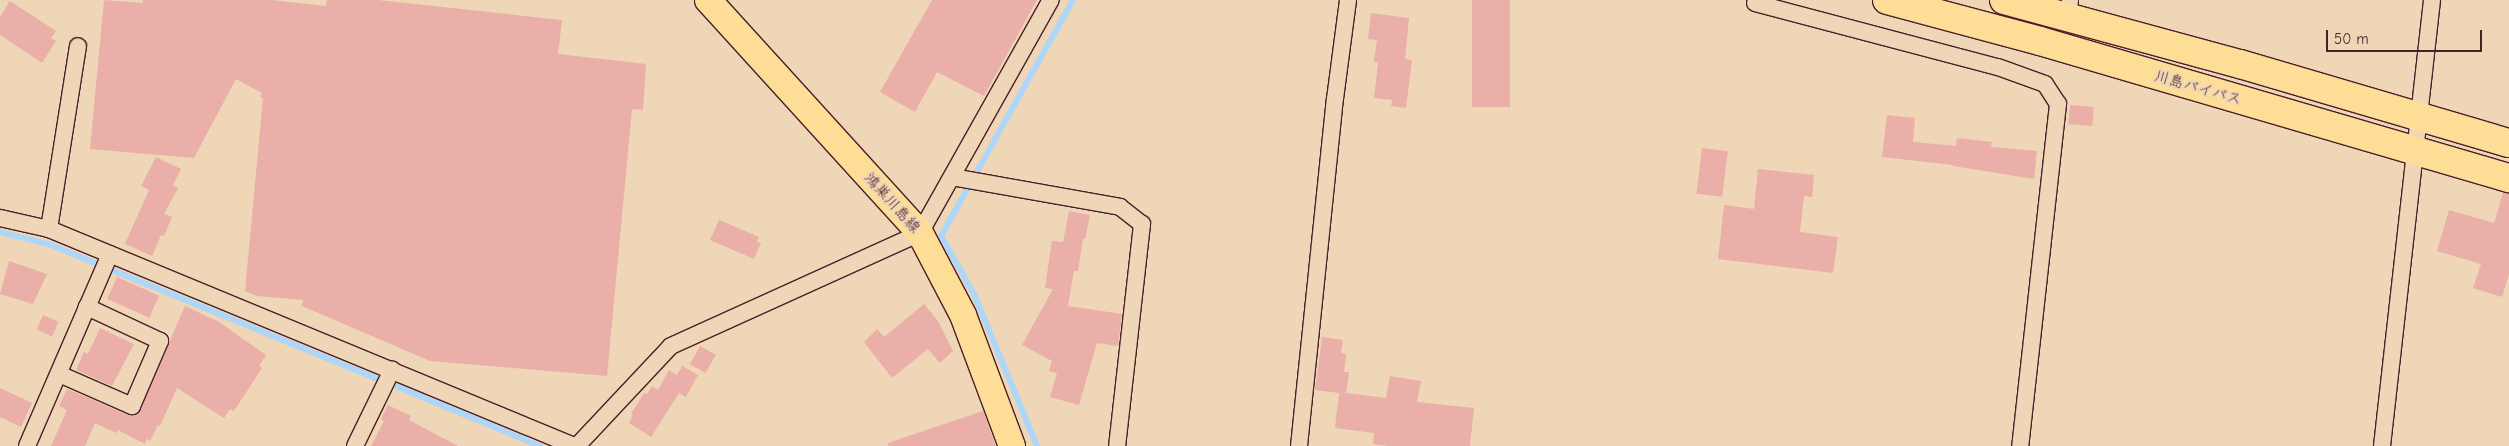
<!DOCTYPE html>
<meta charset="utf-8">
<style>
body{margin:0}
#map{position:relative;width:2509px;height:446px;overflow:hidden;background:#eed6b6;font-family:"Comic Neue","Klee One",sans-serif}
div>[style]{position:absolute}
.stream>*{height:6px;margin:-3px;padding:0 3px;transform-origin:3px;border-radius:3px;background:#add6f8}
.building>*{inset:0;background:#eaafa8;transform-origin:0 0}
.roads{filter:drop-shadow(1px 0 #4a1f2b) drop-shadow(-1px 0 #4a1f2b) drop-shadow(0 1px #4a1f2b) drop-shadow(0 -1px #4a1f2b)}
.street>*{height:16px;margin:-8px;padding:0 8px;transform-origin:8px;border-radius:8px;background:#eed6b6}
.primary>*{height:26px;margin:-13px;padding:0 13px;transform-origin:13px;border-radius:13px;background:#fedd96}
.highway>*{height:28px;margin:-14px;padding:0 14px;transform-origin:14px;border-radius:14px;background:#fedd96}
span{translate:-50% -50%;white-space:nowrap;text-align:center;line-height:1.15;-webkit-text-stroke:4.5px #eed6b6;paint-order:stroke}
.street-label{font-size:15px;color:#4a1f2b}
.scale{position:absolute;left:2326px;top:30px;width:156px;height:22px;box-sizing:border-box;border:2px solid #4a1f2b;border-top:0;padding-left:6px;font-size:15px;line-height:18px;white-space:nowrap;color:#4a1f2b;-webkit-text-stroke:4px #eed6b6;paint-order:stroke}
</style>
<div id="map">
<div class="stream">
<div style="left:0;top:232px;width:53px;rotate:14.3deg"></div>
<div style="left:51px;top:245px;width:353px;rotate:22.3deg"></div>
<div style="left:398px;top:387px;width:154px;rotate:22.6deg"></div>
<div style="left:1037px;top:446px;width:162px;rotate:-112.5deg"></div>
<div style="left:975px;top:296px;width:69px;rotate:-119.5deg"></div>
<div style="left:941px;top:236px;width:270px;rotate:-60.8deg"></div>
</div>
<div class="building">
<div style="clip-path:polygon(104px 0,143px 3px,143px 0,271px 0,326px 6px,327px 0,378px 0,562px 20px,558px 54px,646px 64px,643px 110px,632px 109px,607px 376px,430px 361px,302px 306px,303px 300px,257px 296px,245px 291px,263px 98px,260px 97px,262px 93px,236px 79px,194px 158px,90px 149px)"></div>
<div style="clip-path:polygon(932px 0,1037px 0,984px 96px,937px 72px,915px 112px,880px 92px)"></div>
<div style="left:1472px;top:0;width:38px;height:107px"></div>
<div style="clip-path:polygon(10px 1px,56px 31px,51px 38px,56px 41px,42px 63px,0 35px,0 17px)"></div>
<div style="clip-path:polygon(1371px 13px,1409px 18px,1405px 59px,1412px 60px,1406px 108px,1391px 106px,1392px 100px,1374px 98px,1378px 63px,1374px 62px,1377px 40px,1368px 39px)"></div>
<div style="left:2070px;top:105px;width:24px;height:19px;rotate:5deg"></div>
<div style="clip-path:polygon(1887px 115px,1915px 118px,1913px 142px,1956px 146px,1957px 138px,1992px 142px,1991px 147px,2037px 151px,2034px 179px,1953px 166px,1953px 165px,1882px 157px)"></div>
<div style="left:1702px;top:148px;width:26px;height:46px;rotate:7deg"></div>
<div style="clip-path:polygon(156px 157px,181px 169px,173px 185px,178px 188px,164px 214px,172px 217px,164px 236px,161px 235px,152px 256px,125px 244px,149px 190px,141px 186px)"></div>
<div style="clip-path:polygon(1758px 169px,1814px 175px,1812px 197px,1804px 196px,1800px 232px,1838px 237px,1833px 273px,1718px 259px,1724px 205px,1754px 209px)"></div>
<div style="clip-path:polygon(2503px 193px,2509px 193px,2509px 274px,2502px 297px,2473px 288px,2481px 264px,2437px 251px,2449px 210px,2494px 223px)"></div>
<div style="clip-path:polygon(1069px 211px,1090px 215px,1085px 239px,1083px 238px,1078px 271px,1074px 271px,1068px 306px,1122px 314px,1118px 346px,1097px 343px,1079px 405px,1050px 397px,1057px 373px,1049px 371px,1052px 361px,1022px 345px,1053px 289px,1045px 288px,1052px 241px,1063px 242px)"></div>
<div style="clip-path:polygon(719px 220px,759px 237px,757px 242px,761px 243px,754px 259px,710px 240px)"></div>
<div style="clip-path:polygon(9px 261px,47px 274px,33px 304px,0 294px)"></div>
<div style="left:117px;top:277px;width:46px;height:24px;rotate:24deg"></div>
<div style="clip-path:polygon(924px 304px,938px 321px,953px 351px,940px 363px,928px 349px,892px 378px,864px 342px,877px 329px,884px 337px)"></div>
<div style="clip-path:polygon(185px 306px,219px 322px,266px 355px,259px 366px,262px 368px,234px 411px,230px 409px,224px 418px,177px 388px,160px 426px,158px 425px,150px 441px,147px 439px,145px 444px,118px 430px,116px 433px,95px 423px,85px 446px,51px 446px,67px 410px,59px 406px,67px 389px,128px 415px,138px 414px)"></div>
<div style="left:43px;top:315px;width:17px;height:16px;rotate:24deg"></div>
<div style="clip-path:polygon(100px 328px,134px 344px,112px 386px,76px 370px,84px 352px,88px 354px)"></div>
<div style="clip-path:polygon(1322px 337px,1343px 340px,1341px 353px,1346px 354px,1344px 372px,1349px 372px,1346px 393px,1386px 398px,1390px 376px,1421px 381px,1417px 402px,1474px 408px,1470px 446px,1388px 446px,1373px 444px,1374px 433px,1335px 428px,1339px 393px,1315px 390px)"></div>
<div style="left:700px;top:346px;width:18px;height:21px;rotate:29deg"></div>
<div style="clip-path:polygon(682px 366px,698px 375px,686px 397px,679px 393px,651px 437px,629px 423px,633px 415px,631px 414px,644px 393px,647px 394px,652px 386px,658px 390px,669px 370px,677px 375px)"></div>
<div style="clip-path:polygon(0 388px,32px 403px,21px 427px,0 417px)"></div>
<div style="clip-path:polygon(388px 405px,411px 416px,409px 420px,458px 446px,371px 446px,384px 421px,381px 419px)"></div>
<div style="clip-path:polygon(983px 411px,996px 446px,888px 446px,888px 443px)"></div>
</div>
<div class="roads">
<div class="street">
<div style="left:1755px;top:3px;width:251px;rotate:14.8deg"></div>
<div style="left:1998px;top:67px;width:50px;rotate:19.9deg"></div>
<div style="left:2045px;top:84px;width:24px;rotate:57deg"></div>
<div style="left:2058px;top:104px;width:344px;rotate:96.3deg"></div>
<div style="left:2068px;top:17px;width:17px;rotate:-83deg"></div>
<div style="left:952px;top:177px;width:171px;rotate:10.1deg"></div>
<div style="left:1120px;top:207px;width:28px;rotate:38deg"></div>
<div style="left:1142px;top:224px;width:223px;rotate:96.4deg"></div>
<div style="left:0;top:218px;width:50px;rotate:12.7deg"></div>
<div style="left:49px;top:229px;width:568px;rotate:22.46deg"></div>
<div style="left:49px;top:229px;width:185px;rotate:-81deg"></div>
<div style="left:59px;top:374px;width:80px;rotate:23.7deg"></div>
<div style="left:132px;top:406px;width:71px;rotate:-66.7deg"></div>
<div style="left:160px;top:341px;width:81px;rotate:-155deg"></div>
<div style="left:27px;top:446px;width:209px;rotate:-66.6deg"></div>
<div style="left:355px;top:446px;width:85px;rotate:-64deg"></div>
<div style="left:577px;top:446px;width:137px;rotate:-46.8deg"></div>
<div style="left:671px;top:346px;width:273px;rotate:-24.4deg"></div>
<div style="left:920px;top:233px;width:267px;rotate:-60.7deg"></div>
<div style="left:1299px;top:446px;width:349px;rotate:-84.1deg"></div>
<div style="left:1335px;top:99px;width:100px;rotate:-82.5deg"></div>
<div style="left:2382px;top:446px;width:449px;rotate:-83.6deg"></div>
</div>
<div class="primary">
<div style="left:708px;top:0;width:315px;rotate:47.7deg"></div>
<div style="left:920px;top:233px;width:93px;rotate:62.3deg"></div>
<div style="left:963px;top:315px;width:140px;rotate:69.5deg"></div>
</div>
<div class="highway">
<div style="left:1887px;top:0;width:158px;rotate:15deg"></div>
<div style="left:2040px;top:41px;width:489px;rotate:16.3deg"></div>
<div style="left:2004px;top:0;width:245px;rotate:15.2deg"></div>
<div style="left:2240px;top:64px;width:280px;rotate:16.4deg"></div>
</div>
</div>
<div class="street-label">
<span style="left:2198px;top:88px;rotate:16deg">川島バイパス</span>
<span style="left:892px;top:203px;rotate:48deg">鴻巣川島線</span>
</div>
<div class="scale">50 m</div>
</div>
